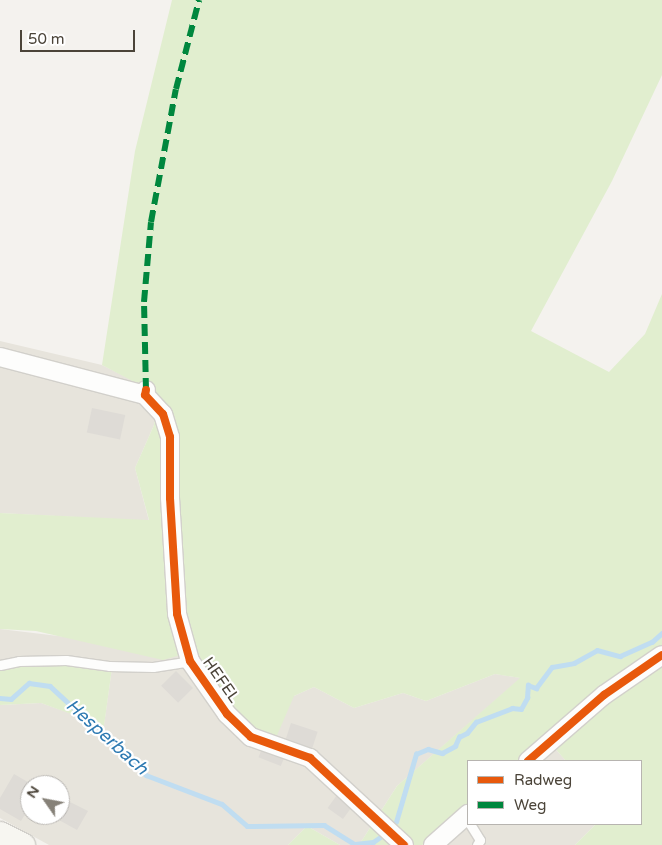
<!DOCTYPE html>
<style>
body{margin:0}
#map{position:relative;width:662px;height:845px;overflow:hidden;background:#f4f2ee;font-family:"Varela Round",sans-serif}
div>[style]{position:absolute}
.residential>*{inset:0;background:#e7e4dc}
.green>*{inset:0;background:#e1eecf}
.stream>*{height:4.5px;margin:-2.25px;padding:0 2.25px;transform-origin:2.25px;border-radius:2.25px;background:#c0ddf1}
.building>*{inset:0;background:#dedbd6;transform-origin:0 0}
.roads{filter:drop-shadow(1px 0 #d2d0cb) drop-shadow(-1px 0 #d2d0cb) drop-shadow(0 1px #d2d0cb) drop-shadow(0 -1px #d2d0cb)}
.service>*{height:9px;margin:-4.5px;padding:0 4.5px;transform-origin:4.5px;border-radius:4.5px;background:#fdfdfc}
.minor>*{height:18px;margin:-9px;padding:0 9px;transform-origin:9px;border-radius:9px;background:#fdfdfc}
.secondary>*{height:25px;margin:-12.5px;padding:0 12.5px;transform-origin:12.5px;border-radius:12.5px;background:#f7f6f1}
.quiet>*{height:6px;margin-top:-3px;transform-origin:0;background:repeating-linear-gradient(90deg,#00873e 0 12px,transparent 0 18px)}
.cycleway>*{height:8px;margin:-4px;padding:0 4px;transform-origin:4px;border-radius:4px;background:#e8590c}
span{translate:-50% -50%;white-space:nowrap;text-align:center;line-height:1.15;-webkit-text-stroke:4.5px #fff;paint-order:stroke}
.street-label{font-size:16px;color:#4b4439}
.water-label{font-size:18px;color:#2e7ab2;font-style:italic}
.legend{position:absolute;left:467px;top:760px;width:175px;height:65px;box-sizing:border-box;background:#fff;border:1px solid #b7b4b0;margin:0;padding:6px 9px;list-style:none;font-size:15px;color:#4b4439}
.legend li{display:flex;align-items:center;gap:10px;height:25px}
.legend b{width:25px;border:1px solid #b7b4b0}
.north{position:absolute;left:20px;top:775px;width:50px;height:50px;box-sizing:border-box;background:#fff;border:1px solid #b7b4b0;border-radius:50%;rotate:303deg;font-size:14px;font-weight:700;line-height:20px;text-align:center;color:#4b4439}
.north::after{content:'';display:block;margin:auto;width:18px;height:22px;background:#868178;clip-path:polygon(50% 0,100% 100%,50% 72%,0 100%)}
.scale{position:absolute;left:20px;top:30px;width:115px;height:22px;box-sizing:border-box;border:2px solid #4b4439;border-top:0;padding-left:6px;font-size:15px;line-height:18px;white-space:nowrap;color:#4b4439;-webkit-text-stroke:4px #fff;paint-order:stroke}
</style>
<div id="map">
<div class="residential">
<div style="clip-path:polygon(0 341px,102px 365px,158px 393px,154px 425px,135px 468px,149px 521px,0 513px)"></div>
<div style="clip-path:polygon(evenodd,0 629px,191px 652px,294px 696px,314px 687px,354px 708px,403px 693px,426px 701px,495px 674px,521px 678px,397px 786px,359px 845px,340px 845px,307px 826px,288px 845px,49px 845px,0 818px,0 705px,41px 703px,104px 725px,112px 668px,0 667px,0 629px,30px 785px,60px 785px,60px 815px,30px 815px,30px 785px)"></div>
<div style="clip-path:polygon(545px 737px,566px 761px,517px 761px)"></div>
<div style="clip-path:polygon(468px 804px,468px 824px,596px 824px,575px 845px,422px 845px)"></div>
</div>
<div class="green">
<div style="clip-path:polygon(172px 0,662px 0,662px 75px,612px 181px,531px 331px,609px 372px,645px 334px,662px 294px,662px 845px,575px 845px,596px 824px,641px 824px,641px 761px,566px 761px,545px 737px,517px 761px,468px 761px,468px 804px,422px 845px,359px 845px,397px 786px,520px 678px,495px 674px,426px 701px,403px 693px,354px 708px,314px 687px,294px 696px,275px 740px,237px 719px,191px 652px,163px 660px,36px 631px,0 629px,0 513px,149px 520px,135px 468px,154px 425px,157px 394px,102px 365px,135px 151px)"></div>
<div style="clip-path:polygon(67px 661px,112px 668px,104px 726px,41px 703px,0 705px,0 667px)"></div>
<div style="clip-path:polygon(307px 826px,340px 845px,288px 845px)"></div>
</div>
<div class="stream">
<div style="left:0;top:698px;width:11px;rotate:5deg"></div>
<div style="left:11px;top:699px;width:24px;rotate:-42deg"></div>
<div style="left:29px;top:683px;width:21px;rotate:8deg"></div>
<div style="left:50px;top:686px;width:131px;rotate:42.8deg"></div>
<div style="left:146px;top:775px;width:81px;rotate:20.9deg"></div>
<div style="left:222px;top:804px;width:33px;rotate:41deg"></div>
<div style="left:247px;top:826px;width:77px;rotate:-0.7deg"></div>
<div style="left:324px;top:825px;width:38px;rotate:32deg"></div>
<div style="left:396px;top:822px;width:71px;rotate:-73.6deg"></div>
<div style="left:416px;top:754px;width:13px;rotate:-23deg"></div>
<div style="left:428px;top:749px;width:15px;rotate:16deg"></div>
<div style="left:442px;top:753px;width:15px;rotate:-28deg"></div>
<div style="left:455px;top:746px;width:10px;rotate:-66deg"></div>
<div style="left:459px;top:737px;width:9px;rotate:-27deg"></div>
<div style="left:467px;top:733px;width:14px;rotate:-51deg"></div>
<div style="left:476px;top:722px;width:39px;rotate:-21deg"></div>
<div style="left:512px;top:708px;width:9px;rotate:6deg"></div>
<div style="left:521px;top:709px;width:13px;rotate:-61deg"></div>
<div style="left:527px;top:698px;width:13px;rotate:-86deg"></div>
<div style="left:528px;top:685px;width:9px;rotate:21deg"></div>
<div style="left:536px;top:688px;width:26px;rotate:-53deg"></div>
<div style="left:552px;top:667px;width:22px;rotate:-10deg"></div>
<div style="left:574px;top:663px;width:26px;rotate:-29deg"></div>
<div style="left:597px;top:650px;width:24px;rotate:15deg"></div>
<div style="left:620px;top:656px;width:35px;rotate:-24deg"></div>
<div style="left:652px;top:642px;width:13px;rotate:-42deg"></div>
<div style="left:355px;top:844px;width:18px;rotate:-6deg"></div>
<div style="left:373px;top:842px;width:11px;rotate:-34deg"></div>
</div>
<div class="building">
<div style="left:92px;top:408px;width:34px;height:25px;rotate:12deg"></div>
<div style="left:176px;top:671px;width:24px;height:21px;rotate:45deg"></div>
<div style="left:291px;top:723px;width:28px;height:21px;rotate:18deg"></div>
<div style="left:263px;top:746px;width:24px;height:12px;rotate:22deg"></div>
<div style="clip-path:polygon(14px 774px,33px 785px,30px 785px,30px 806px,21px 821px,0 809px,0 798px)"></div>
<div style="left:337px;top:795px;width:19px;height:16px;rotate:36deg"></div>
<div style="clip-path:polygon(60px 797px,88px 811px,77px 830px,50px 815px,60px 815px)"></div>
</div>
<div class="roads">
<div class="service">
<div style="left:0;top:665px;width:19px;rotate:-12deg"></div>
<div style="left:19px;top:661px;width:47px;rotate:-1.2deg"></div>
<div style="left:66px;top:660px;width:43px;rotate:7.9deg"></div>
<div style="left:109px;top:666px;width:44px;rotate:1.3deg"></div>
<div style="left:153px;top:667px;width:37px;rotate:-9deg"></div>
<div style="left:470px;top:824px;width:19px;rotate:58deg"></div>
<div style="left:480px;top:840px;width:6px;rotate:121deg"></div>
</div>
<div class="minor">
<div style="left:0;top:357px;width:150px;rotate:14.7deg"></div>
<div style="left:146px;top:390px;width:5px;rotate:101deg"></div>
<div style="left:145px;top:395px;width:26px;rotate:47deg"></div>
<div style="left:163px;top:414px;width:24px;rotate:73deg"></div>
<div style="left:170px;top:437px;width:61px;rotate:90deg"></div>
<div style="left:170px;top:498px;width:116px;rotate:86.5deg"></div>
<div style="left:177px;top:614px;width:49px;rotate:74.5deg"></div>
<div style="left:190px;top:661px;width:65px;rotate:55.1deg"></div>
<div style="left:227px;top:714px;width:33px;rotate:44deg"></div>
<div style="left:251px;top:737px;width:63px;rotate:19.6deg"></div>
<div style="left:310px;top:758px;width:128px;rotate:42.8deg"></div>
<div style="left:528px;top:761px;width:101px;rotate:-41deg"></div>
<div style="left:604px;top:695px;width:70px;rotate:-34.6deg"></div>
<div style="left:433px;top:845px;width:47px;rotate:-41.5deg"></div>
</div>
<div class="secondary">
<div style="left:0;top:834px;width:25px;rotate:27deg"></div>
</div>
</div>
<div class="quiet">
<div style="left:146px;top:390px;width:88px;rotate:-91.3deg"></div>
<div style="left:144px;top:302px;width:80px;rotate:-85deg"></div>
<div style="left:151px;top:222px;width:135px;rotate:-79.4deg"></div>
<div style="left:176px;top:89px;width:92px;rotate:-75.5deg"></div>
</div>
<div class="cycleway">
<div style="left:146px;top:390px;width:5px;rotate:101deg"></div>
<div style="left:145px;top:395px;width:26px;rotate:47deg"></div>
<div style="left:163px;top:414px;width:24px;rotate:73deg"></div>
<div style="left:170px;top:437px;width:61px;rotate:90deg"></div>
<div style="left:170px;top:498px;width:116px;rotate:86.5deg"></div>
<div style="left:177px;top:614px;width:49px;rotate:74.5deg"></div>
<div style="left:190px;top:661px;width:65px;rotate:55.1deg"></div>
<div style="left:227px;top:714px;width:33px;rotate:44deg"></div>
<div style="left:251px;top:737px;width:63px;rotate:19.6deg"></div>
<div style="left:310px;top:758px;width:128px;rotate:42.8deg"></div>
<div style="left:528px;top:761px;width:101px;rotate:-41deg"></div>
<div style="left:604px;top:695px;width:70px;rotate:-34.6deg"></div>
</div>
<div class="street-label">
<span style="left:221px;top:680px;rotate:55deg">HEFEL</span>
</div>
<div class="water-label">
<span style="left:107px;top:737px;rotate:42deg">Hesperbach</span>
</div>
<ul class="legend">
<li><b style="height:6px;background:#e8590c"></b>Radweg</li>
<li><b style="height:6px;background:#00873e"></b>Weg</li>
</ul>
<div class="north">N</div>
<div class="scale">50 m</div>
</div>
